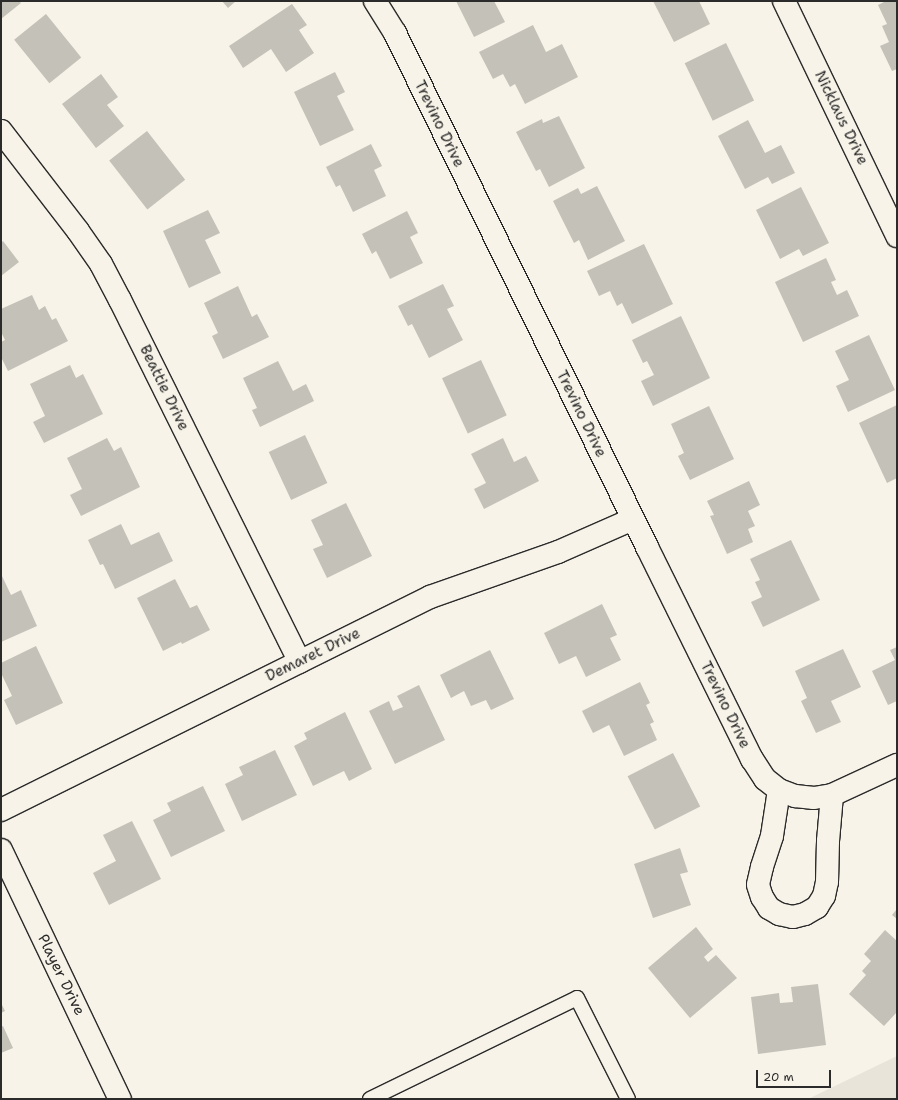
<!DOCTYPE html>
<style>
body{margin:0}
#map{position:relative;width:898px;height:1100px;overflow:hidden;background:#f7f3e8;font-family:"Shantell Sans",sans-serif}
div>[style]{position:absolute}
.built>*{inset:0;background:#e8e4da}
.building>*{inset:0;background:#c4c1b9;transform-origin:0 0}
.roads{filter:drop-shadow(1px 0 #2b2b2b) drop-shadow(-1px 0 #2b2b2b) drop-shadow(0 1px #2b2b2b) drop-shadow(0 -1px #2b2b2b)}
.service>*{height:14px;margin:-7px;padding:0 7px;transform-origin:7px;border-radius:7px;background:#f7f3e8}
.minor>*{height:22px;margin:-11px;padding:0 11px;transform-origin:11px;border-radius:11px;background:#f7f3e8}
span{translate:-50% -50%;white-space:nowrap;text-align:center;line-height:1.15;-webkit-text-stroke:3.5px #f7f3e8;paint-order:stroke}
.street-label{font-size:15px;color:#2b2b2b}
.frame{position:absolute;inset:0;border:2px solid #2b2b2b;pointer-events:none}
.scale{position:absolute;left:756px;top:1070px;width:75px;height:18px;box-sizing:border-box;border:2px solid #2b2b2b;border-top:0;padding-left:5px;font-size:12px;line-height:14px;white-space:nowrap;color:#2b2b2b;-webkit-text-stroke:3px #f7f3e8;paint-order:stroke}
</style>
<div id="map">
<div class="built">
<div style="clip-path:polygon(897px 1056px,897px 1099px,808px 1099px)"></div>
</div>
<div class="building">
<div style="clip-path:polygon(1px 1px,19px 1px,21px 3px,1px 19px)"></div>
<div style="clip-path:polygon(222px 1px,236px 1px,228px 8px)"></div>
<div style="clip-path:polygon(456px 1px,494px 1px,505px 22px,474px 37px)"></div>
<div style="clip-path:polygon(653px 1px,699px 1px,710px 24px,674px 42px)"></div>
<div style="clip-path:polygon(886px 1px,897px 1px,897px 69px,892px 71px,880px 46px,889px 42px,882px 26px,887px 24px,878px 5px)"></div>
<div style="clip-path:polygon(292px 4px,307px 25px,299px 30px,314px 53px,286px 72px,271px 49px,243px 68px,229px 46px)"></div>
<div style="left:46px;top:14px;width:56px;height:41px;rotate:51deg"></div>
<div style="clip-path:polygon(533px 25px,546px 52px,562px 44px,578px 77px,525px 104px,515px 84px,510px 87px,503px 74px,493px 79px,479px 52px)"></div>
<div style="left:726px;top:43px;width:64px;height:46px;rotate:64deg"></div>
<div style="clip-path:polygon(335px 72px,345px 92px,337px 96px,354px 130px,320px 146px,294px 92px)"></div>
<div style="clip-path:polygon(101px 74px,118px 97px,107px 105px,124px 126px,96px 148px,62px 104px)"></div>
<div style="clip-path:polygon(559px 116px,585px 168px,549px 187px,540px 169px,536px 171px,516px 132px,542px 119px,543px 123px)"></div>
<div style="clip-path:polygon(748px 120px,765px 153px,781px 145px,795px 173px,772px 184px,768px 177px,745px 189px,718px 136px)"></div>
<div style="left:147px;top:131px;width:62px;height:48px;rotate:52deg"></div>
<div style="clip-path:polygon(371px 144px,382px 166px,374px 170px,386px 196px,353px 212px,340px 185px,336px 187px,326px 167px)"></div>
<div style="clip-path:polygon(597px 186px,625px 241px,588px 260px,579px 240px,574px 243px,553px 201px,578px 188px,581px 194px)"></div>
<div style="clip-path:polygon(801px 187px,829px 243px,803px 256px,799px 249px,780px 259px,756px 210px)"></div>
<div style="clip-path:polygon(208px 210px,220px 233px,205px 240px,221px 273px,189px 288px,163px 231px)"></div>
<div style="clip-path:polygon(407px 211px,418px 233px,410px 237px,423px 263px,390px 279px,376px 251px,372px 254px,362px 234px)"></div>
<div style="clip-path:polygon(3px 241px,19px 262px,1px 276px,1px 243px)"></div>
<div style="clip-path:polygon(644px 244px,673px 304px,632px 324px,622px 303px,617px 306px,610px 291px,599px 296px,587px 271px)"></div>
<div style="clip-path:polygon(826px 258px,836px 280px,831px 282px,837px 295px,847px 290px,859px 316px,803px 342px,775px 282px)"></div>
<div style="clip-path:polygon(443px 284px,454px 306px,447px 309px,463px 340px,429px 358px,412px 324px,408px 326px,398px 306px)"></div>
<div style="clip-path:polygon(238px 286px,252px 317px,257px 314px,269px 337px,223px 359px,212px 336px,218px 333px,204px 303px)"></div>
<div style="clip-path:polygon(32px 295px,39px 310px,45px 306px,52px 320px,56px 318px,68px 341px,8px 371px,1px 357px,1px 342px,5px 340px,1px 332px,1px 309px)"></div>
<div style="clip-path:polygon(681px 316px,710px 378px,653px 406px,641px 381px,654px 375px,647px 361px,643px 363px,632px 340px)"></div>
<div style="clip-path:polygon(869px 335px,895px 390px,848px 412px,836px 386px,849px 380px,835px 351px)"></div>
<div style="left:481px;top:360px;width:61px;height:43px;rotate:65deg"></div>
<div style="clip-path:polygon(278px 361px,293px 391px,306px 384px,314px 401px,260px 427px,252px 410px,257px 408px,243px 378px)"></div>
<div style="clip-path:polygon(70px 365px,76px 378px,83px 374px,103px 414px,44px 443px,33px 422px,45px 416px,30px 384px)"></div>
<div style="clip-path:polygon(897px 405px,897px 478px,887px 483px,859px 423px)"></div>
<div style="clip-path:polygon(709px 406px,734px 459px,690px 480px,678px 456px,684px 453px,671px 424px)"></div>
<div style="left:305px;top:435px;width:53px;height:40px;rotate:65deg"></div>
<div style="clip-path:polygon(107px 438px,114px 451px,121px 447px,140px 487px,81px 516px,70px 495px,82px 489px,67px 458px)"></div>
<div style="clip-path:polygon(503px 438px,514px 462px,526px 456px,539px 481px,484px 509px,474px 489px,486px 483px,471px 454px)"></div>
<div style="clip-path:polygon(749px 481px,760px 505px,748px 511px,755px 526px,748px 529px,753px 542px,727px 554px,710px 516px,714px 515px,707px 501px)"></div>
<div style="clip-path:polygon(346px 503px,372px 556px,327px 578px,313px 549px,323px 545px,311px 520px)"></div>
<div style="clip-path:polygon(121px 524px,131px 545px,159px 532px,173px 561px,115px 589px,103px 564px,100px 565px,88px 540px)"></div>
<div style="clip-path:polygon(791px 540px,820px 600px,763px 627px,751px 602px,762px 597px,755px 582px,760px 580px,750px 559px)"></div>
<div style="clip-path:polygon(2px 576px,11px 595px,21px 590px,37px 626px,1px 642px)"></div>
<div style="clip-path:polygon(175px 579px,190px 608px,197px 605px,210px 630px,182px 644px,181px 642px,163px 651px,137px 598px)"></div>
<div style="clip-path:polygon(602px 604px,617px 635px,610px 638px,621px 660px,586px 677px,576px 656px,559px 664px,544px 633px)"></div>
<div style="clip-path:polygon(36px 646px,63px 703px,16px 725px,4px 700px,12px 696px,1px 673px,1px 663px)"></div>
<div style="clip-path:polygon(897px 647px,897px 701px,888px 705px,872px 671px,895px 660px,890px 650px)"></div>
<div style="clip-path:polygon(843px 649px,861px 687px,831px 701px,841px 722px,816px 733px,801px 701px,807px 698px,795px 671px)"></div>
<div style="clip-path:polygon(490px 650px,514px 699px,491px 710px,486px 700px,471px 706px,464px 691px,451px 698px,440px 675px)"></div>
<div style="clip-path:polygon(640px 682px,650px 703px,646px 705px,654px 722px,650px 724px,657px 740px,624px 756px,609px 725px,593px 733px,582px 711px)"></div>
<div style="clip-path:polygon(419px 685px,445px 740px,395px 764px,369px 711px,389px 701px,393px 711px,403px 707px,397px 696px)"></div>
<div style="clip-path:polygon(345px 712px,372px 769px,349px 781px,344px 771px,313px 786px,294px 746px,307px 739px,304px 733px)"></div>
<div style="clip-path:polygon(275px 750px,297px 795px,242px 821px,225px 784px,243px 775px,239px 767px)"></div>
<div style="left:673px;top:753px;width:60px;height:51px;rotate:63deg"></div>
<div style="clip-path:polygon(203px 786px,225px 831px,171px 857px,153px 820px,171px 811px,167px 803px)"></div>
<div style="clip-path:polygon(132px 821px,161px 879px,109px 905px,93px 873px,116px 861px,103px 835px)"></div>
<div style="clip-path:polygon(680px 848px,688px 872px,680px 874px,691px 905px,653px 918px,634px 864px)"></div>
<div style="clip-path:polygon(897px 909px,897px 919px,892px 915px)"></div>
<div style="clip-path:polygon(696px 927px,713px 949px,704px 957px,708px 962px,716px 955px,737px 978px,690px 1018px,648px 968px)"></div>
<div style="clip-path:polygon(885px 930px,897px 941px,897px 1012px,884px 1026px,849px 994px,866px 975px,862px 971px,871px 961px,864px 954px)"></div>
<div style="clip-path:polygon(818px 984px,826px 1045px,758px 1054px,751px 997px,779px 993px,780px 1003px,793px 1002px,791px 987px)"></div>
<div style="clip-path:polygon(1px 1003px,5px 1011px,1px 1013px)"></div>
<div style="clip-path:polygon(3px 1026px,13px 1048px,1px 1053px,1px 1027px)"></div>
</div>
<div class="roads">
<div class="service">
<div style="left:370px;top:1099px;width:230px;rotate:-26deg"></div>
<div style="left:577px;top:998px;width:113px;rotate:63.2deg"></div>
</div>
<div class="minor">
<div style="left:375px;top:1px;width:38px;rotate:58deg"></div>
<div style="left:395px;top:33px;width:572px;rotate:63.88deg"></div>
<div style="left:647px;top:547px;width:237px;rotate:63.7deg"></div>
<div style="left:752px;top:759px;width:24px;rotate:57deg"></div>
<div style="left:765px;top:779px;width:18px;rotate:38deg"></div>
<div style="left:779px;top:790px;width:17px;rotate:21deg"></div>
<div style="left:795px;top:796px;width:19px;rotate:6deg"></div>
<div style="left:814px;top:798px;width:18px;rotate:-9deg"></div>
<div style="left:832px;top:795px;width:72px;rotate:-24.8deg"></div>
<div style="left:784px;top:1px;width:261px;rotate:64.3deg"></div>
<div style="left:1px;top:131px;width:126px;rotate:52.4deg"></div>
<div style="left:78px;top:231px;width:40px;rotate:55.1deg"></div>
<div style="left:101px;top:264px;width:41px;rotate:62.2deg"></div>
<div style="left:120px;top:300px;width:404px;rotate:63.6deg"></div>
<div style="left:779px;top:790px;width:47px;rotate:98.7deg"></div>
<div style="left:772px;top:836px;width:33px;rotate:108deg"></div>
<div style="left:762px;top:867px;width:18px;rotate:103deg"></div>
<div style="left:758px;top:885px;width:13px;rotate:72deg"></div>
<div style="left:762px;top:897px;width:13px;rotate:58deg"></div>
<div style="left:769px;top:908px;width:12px;rotate:31deg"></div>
<div style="left:779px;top:914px;width:14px;rotate:12deg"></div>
<div style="left:793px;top:917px;width:12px;rotate:-14deg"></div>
<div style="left:805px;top:914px;width:14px;rotate:-30deg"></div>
<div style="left:817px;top:907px;width:13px;rotate:-58deg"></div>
<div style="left:824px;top:896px;width:14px;rotate:-78deg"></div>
<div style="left:827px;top:882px;width:41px;rotate:-88.6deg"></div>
<div style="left:828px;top:841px;width:46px;rotate:-85deg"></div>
<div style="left:1px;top:810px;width:479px;rotate:-26.4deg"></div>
<div style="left:430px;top:597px;width:136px;rotate:-19.4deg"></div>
<div style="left:558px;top:552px;width:82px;rotate:-23.7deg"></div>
<div style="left:1px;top:850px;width:276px;rotate:64.5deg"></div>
</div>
</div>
<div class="street-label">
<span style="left:841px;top:118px;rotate:64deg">Nicklaus Drive</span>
<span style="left:439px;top:124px;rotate:64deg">Trevino Drive</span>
<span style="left:164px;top:388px;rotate:64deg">Beattie Drive</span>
<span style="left:581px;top:414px;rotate:64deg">Trevino Drive</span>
<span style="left:313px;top:655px;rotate:-26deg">Demaret Drive</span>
<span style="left:725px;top:705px;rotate:64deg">Trevino Drive</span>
<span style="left:61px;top:975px;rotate:64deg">Player Drive</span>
</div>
<div class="frame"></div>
<div class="scale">20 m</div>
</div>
